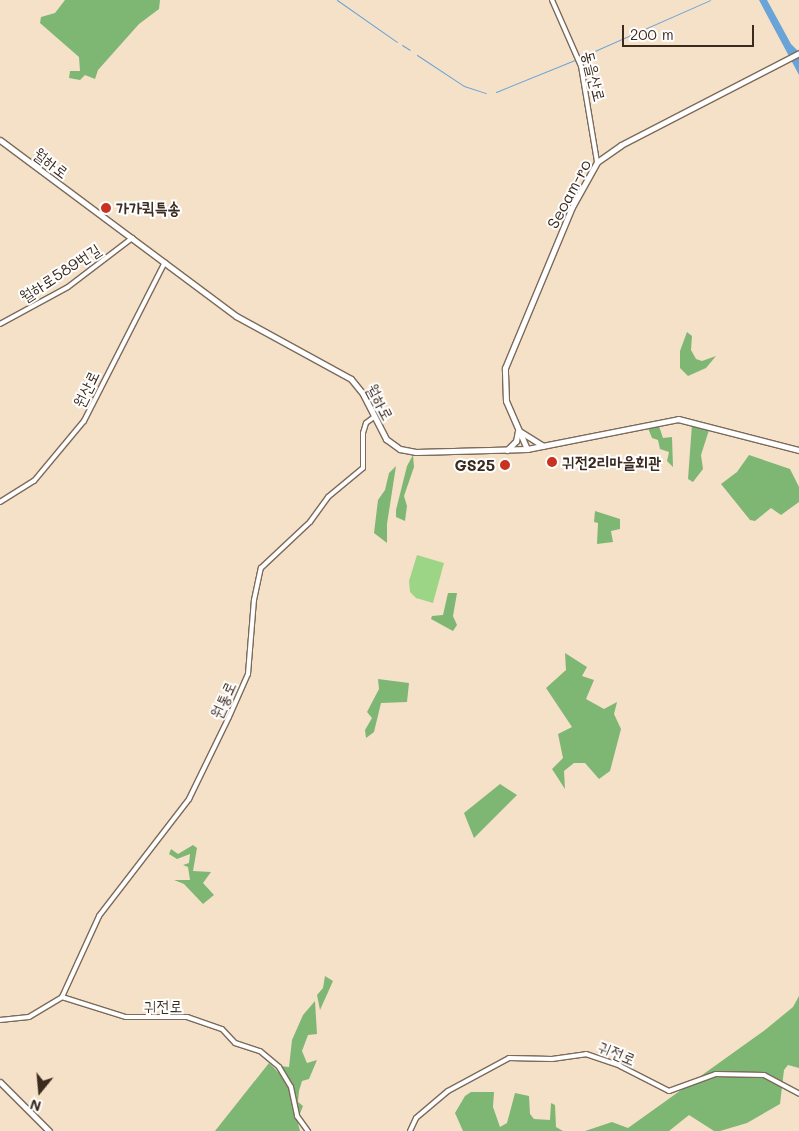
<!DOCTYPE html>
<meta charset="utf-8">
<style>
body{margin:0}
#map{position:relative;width:799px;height:1131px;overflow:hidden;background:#f5e1c8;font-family:Mali,"Poor Story",sans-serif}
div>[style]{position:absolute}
.green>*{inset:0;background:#9dd587}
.forest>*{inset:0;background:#7eb674}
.water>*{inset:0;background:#69a3d8}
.stream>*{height:1px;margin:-0.5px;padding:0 0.5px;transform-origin:0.5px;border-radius:0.5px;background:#69a3d8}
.roads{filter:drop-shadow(1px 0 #7c6a5a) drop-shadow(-1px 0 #7c6a5a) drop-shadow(0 1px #7c6a5a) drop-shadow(0 -1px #7c6a5a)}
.street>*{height:4px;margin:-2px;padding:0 2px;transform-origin:2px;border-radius:2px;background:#fff}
.secondary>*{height:5px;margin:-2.5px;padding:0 2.5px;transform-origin:2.5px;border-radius:2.5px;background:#fff}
.dots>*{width:14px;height:14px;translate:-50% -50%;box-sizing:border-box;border:2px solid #fff;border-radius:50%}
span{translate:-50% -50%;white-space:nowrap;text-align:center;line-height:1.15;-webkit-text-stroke:4px #fff;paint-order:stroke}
.street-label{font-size:16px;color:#3b2a1e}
.poi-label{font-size:16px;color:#3b2a1e;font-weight:700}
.left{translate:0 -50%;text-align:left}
.right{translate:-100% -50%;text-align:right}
.north{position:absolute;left:15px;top:1066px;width:50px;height:50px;-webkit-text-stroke:4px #fff;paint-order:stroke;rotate:197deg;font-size:14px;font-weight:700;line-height:20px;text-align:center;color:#3b2a1e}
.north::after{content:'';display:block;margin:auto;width:18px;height:22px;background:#3b2a1e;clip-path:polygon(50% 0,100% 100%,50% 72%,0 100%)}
.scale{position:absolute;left:622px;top:25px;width:132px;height:22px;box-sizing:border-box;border:2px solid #3b2a1e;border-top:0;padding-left:6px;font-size:15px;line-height:18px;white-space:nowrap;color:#3b2a1e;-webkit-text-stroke:4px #fff;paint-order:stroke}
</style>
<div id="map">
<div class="green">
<div style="clip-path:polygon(417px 555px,444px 563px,433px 603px,416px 598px,410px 592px,409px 581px)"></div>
</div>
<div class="forest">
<div style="clip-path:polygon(65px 0,160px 0,159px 9px,139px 24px,98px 70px,95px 79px,85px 75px,80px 80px,69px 78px,70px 71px,80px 71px,79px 57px,40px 23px,41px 17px,55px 13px)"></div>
<div style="clip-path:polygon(687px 332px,692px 336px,691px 350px,696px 359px,702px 361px,716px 356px,706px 368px,688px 376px,680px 368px,680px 351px)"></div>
<div style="clip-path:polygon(692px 424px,709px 430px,701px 455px,703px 469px,693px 482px,688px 479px)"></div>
<div style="clip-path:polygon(659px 426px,663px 438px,672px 437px,673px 467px,667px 461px,669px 452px,660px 449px,658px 440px,652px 438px,648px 428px)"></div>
<div style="clip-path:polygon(413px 455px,414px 467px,404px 496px,407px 506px,405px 521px,396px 517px,396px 510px,407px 466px)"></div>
<div style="clip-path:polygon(749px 455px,790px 469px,799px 487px,799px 502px,781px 515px,771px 508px,755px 521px,750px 520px,721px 484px,737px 472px)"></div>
<div style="clip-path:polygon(396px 466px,387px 524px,387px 543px,374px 533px,378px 500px,385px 490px,389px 473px)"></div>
<div style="clip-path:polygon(595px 511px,620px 519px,620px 529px,611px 531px,613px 542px,597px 544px,598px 523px,594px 522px)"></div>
<div style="clip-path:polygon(448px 593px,457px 593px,453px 616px,457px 625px,453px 631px,431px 619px,432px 616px,443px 615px)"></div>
<div style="clip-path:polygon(565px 653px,587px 667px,582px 676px,594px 680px,586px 699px,604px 709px,617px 702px,614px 714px,621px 729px,610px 771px,599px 779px,585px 763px,574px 763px,564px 771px,565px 789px,552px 769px,563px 758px,558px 734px,572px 727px,546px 688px,566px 670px)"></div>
<div style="clip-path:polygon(378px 679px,409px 683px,407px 702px,381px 703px,374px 732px,366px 738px,365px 730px,372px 718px,367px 712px,379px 689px)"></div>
<div style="clip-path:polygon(500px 784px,517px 795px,474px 838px,464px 813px)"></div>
<div style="clip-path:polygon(193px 845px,197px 848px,193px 871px,211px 872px,203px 883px,214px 895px,203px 904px,184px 884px,174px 880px,190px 880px,188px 867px,183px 865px,189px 863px,190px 854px,177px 859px,169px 854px,171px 849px,178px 854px)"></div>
<div style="clip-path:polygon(325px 976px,333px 981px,320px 1010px,317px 995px,323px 988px)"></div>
<div style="clip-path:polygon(799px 996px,799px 1068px,788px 1065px,784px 1070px,780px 1104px,747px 1123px,720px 1131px,714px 1131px,689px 1115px,669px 1131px,585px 1131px,612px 1122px,628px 1128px,765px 1030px,793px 1007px)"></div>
<div style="clip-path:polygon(315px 1001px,317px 1034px,308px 1035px,302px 1051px,307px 1063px,317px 1060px,309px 1079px,302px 1081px,299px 1091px,298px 1102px,303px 1106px,299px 1116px,292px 1087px,280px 1066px,289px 1067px,292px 1040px,303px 1015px)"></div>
<div style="clip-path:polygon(269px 1063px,287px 1081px,300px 1131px,215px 1131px)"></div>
<div style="clip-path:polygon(494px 1092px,493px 1107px,500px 1127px,507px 1123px,515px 1093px,529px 1096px,530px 1114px,534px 1119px,550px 1120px,551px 1103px,555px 1105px,556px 1127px,563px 1131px,463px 1131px,455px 1113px,465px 1096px,471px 1092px)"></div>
</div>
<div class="water">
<div style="clip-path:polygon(759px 0,767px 0,791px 44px,799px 52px,799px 75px)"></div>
</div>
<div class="stream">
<div style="left:337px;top:0;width:73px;rotate:35deg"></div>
<div style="left:402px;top:45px;width:9px;rotate:32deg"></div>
<div style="left:417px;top:55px;width:56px;rotate:33.4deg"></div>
<div style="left:464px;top:86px;width:23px;rotate:18deg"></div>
<div style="left:581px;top:57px;width:141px;rotate:-23.8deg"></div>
<div style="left:496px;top:92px;width:85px;rotate:-22.1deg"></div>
</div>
<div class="roads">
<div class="street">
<div style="left:552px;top:0;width:72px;rotate:66.3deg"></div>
<div style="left:581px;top:66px;width:97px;rotate:80.5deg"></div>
<div style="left:0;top:324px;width:77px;rotate:-28.6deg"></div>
<div style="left:68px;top:287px;width:81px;rotate:-37.4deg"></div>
<div style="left:0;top:502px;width:40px;rotate:-32deg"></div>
<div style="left:34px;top:481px;width:78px;rotate:-50.2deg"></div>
<div style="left:84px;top:421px;width:178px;rotate:-63deg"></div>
<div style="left:62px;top:997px;width:89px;rotate:-65.4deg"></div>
<div style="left:99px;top:916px;width:148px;rotate:-52.4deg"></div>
<div style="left:189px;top:799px;width:91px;rotate:-64deg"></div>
<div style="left:229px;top:717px;width:47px;rotate:-66.2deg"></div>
<div style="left:248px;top:674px;width:74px;rotate:-85.4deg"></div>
<div style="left:254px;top:600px;width:33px;rotate:-78deg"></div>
<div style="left:261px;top:568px;width:67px;rotate:-43.2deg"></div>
<div style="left:310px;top:522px;width:31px;rotate:-54deg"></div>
<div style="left:328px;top:497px;width:45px;rotate:-39.6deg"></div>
<div style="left:363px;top:468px;width:35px;rotate:-90deg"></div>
<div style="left:363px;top:433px;width:10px;rotate:-73deg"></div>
<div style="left:366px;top:423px;width:10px;rotate:-37deg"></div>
<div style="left:0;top:1020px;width:29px;rotate:-6deg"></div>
<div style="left:29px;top:1017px;width:39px;rotate:-31deg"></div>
<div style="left:62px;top:997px;width:67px;rotate:17.4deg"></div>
<div style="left:126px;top:1017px;width:61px"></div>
<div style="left:187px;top:1017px;width:37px;rotate:19deg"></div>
<div style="left:222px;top:1029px;width:19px;rotate:47deg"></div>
<div style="left:235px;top:1043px;width:26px;rotate:18deg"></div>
<div style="left:260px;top:1051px;width:25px;rotate:40deg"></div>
<div style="left:279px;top:1067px;width:23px;rotate:59deg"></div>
<div style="left:291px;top:1087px;width:30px;rotate:78deg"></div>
<div style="left:297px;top:1116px;width:19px;rotate:54deg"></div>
<div style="left:410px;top:1131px;width:14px;rotate:-65deg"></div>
<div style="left:416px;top:1118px;width:42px;rotate:-40.2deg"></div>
<div style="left:448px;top:1091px;width:69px;rotate:-28.4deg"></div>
<div style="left:509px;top:1058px;width:43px;rotate:1.3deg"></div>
<div style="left:552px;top:1059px;width:34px;rotate:-8deg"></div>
<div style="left:586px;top:1054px;width:36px;rotate:19deg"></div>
<div style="left:620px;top:1066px;width:55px;rotate:27deg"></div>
<div style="left:669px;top:1091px;width:50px;rotate:-19.9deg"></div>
<div style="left:716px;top:1074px;width:48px;rotate:1.2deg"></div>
<div style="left:764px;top:1075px;width:40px;rotate:28deg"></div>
</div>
<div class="secondary">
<div style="left:0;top:140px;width:294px;rotate:36.7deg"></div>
<div style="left:236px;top:316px;width:131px;rotate:28.7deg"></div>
<div style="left:351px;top:379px;width:19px;rotate:51deg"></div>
<div style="left:363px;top:394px;width:51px;rotate:62.9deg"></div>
<div style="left:386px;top:439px;width:17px;rotate:36deg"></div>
<div style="left:400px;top:449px;width:16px;rotate:11deg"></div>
<div style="left:416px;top:452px;width:111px;rotate:-1.5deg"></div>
<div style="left:527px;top:449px;width:154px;rotate:-11.2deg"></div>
<div style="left:678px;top:419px;width:125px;rotate:14.4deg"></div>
<div style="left:521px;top:432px;width:26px;rotate:32deg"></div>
<div style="left:527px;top:449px;width:52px;rotate:-113.6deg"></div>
<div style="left:506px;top:401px;width:33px;rotate:-92deg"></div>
<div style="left:505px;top:368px;width:174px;rotate:-67.4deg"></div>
<div style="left:572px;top:207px;width:51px;rotate:-60.9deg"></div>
<div style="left:597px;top:162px;width:29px;rotate:-35deg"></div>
<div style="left:621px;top:145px;width:200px;rotate:-27.3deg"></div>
<div style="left:507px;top:450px;width:13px;rotate:-45deg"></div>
<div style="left:516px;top:441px;width:10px;rotate:-79deg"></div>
<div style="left:0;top:1082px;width:69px;rotate:45deg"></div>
</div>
</div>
<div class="dots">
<div style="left:106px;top:208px;background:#c8321e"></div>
<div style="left:552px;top:462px;background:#c8321e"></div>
<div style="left:505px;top:465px;background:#c8321e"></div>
</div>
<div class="street-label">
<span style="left:594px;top:76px;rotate:76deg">동을산로</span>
<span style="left:51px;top:163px;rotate:37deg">월하로</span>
<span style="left:569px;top:194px;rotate:-62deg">Seoam-ro</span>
<span style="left:60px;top:273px;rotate:-33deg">월하로589번길</span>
<span style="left:86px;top:389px;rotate:-64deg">원산로</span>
<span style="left:380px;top:402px;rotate:62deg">월하로</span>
<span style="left:223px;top:700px;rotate:-65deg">원통로</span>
<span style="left:163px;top:1006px">귀전로</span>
<span style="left:617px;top:1053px;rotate:23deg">귀전로</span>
</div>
<div class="poi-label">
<span class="left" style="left:116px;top:208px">가가퀵특송</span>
<span class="left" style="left:562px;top:462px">귀전2리마을회관</span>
<span class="right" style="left:495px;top:465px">GS25</span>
</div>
<div class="north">N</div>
<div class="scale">200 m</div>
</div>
